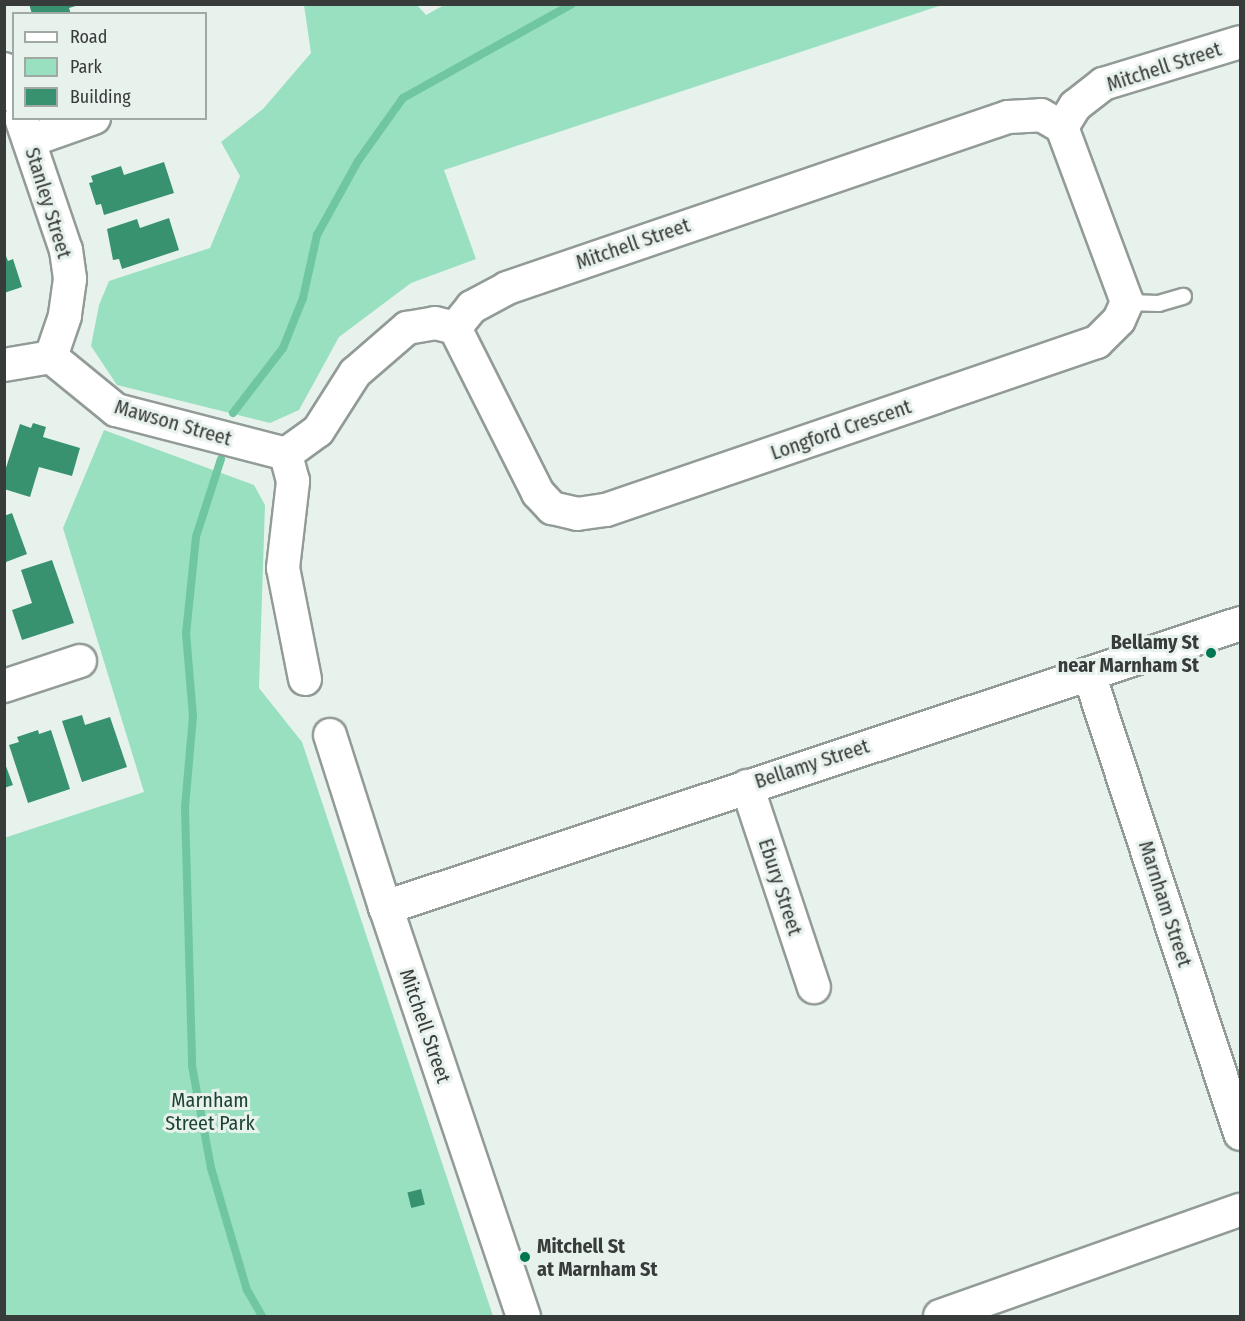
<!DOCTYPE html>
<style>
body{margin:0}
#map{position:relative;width:1245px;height:1321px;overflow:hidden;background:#e8f2ed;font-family:"Fira Sans Condensed",sans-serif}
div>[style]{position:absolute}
.green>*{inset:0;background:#98e0bf}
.stream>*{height:8px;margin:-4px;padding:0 4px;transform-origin:4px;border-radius:4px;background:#6fc6a0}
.building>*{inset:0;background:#39926f;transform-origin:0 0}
.roads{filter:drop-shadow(2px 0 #929b96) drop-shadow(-2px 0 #929b96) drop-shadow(0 2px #929b96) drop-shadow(0 -2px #929b96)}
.lane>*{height:15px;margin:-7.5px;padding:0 7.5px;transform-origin:7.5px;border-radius:7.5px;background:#fff}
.street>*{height:32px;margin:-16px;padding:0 16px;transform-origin:16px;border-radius:16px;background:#fff}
.secondary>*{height:33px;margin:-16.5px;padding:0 16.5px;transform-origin:16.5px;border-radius:16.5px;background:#fff}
.dots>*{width:16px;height:16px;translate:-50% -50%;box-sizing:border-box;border:3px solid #e8f2ed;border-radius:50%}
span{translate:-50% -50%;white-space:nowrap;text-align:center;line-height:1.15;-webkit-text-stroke:6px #e8f2ed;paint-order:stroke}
.street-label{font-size:20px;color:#373b39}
.poi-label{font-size:20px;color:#373b39;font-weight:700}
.right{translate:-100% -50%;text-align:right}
.left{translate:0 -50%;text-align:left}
.park-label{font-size:20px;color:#1d4433}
.frame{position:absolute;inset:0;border:6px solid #373b39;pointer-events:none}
.legend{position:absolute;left:12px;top:12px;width:195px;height:108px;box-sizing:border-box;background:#e8f2ed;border:2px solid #a1a9a5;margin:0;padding:8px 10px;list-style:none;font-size:18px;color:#373b39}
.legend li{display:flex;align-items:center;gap:12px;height:30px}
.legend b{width:30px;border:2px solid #a1a9a5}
</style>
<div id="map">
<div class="green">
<div style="clip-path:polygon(444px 5px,942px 5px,444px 170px,476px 259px,411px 283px,339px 337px,299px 410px,270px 423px,117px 385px,91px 346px,99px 305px,109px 281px,210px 248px,240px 176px,221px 142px,263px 109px,311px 53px,304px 5px,417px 5px,426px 15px)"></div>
<div style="clip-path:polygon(104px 430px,254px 485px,265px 505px,259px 688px,302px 742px,493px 1316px,5px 1316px,4px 838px,144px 792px,63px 528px)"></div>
</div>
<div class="stream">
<div style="left:233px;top:413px;width:82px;rotate:-52.4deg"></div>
<div style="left:283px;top:348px;width:54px;rotate:-68.2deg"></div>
<div style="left:303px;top:298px;width:65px;rotate:-77.5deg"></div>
<div style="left:317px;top:235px;width:85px;rotate:-61deg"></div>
<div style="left:358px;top:161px;width:77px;rotate:-54.5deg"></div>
<div style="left:403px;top:98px;width:193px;rotate:-29.1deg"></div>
<div style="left:221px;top:459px;width:82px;rotate:107.8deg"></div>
<div style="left:196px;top:537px;width:97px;rotate:95.9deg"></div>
<div style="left:186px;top:633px;width:83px;rotate:85.2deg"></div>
<div style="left:193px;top:716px;width:92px;rotate:95deg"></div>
<div style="left:185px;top:808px;width:258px;rotate:88.4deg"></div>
<div style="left:192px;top:1066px;width:104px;rotate:79.4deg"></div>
<div style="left:211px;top:1168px;width:127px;rotate:73.6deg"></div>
<div style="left:247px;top:1290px;width:30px;rotate:60deg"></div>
</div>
<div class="building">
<div style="clip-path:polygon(29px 4px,78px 4px,79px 5px,69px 8px,71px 14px,32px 14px)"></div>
<div style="clip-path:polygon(164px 162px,174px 193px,104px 215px,101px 204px,96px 205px,89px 183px,93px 182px,91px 176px,121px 166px,124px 175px)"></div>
<div style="clip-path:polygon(169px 218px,179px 250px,122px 269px,119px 259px,113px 260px,107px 229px,137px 219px,140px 228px)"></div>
<div style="clip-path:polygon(4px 251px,8px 261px,13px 259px,22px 287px,4px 293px)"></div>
<div style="clip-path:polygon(33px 423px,46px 427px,43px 437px,80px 448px,72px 476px,39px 467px,30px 497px,4px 489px,4px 474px,20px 424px,31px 428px)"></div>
<div style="clip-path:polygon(12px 513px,27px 554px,6px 562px,4px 516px)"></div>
<div style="clip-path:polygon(52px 560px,74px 623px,22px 640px,12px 610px,32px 603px,21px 570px)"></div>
<div style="clip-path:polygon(82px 715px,85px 725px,110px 717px,127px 767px,82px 782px,62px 721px)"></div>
<div style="clip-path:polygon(38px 730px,39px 734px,51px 730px,70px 789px,28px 803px,9px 745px,19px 742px,17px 737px)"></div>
<div style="clip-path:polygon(4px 761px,13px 785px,4px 788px)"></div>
<div style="left:421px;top:1189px;width:16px;height:14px;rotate:76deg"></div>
</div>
<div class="roads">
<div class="lane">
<div style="left:1127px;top:302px;width:31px;rotate:2deg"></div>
<div style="left:1158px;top:303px;width:26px;rotate:-16deg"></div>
</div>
<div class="street">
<div style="left:4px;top:69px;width:29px;rotate:70deg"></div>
<div style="left:21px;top:118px;width:139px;rotate:71.2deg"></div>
<div style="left:66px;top:250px;width:29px;rotate:82deg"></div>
<div style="left:70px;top:279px;width:37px;rotate:98deg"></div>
<div style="left:65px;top:316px;width:43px;rotate:108.9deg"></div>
<div style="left:29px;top:141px;width:69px;rotate:-19.5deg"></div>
<div style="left:455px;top:328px;width:185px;rotate:63.3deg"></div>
<div style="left:538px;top:493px;width:21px;rotate:47deg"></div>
<div style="left:552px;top:508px;width:26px;rotate:13deg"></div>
<div style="left:577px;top:514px;width:29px;rotate:-8deg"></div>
<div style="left:606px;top:510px;width:519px;rotate:-18.89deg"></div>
<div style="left:1097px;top:342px;width:31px;rotate:-45deg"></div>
<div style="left:1119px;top:320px;width:20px;rotate:-66deg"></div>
<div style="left:1127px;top:302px;width:187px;rotate:-110.4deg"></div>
<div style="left:4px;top:365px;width:48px;rotate:-9.7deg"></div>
<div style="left:51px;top:357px;width:84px;rotate:39.2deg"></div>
<div style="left:116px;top:410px;width:176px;rotate:14.5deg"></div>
<div style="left:1089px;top:674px;width:484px;rotate:71.8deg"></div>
<div style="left:305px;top:679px;width:113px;rotate:-101.2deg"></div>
<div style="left:283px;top:568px;width:88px;rotate:-83.4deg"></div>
<div style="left:293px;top:481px;width:28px;rotate:-105deg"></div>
<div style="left:286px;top:454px;width:39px;rotate:-36deg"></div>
<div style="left:318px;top:431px;width:69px;rotate:-57.5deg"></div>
<div style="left:355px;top:373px;width:69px;rotate:-40.9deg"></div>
<div style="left:407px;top:328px;width:28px;rotate:-10deg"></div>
<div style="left:435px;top:323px;width:21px;rotate:14deg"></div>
<div style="left:455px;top:328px;width:27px;rotate:-51deg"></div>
<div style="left:472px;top:307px;width:40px;rotate:-28deg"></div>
<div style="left:507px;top:288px;width:529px;rotate:-18.85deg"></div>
<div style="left:1008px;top:117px;width:33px;rotate:-3deg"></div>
<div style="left:1041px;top:115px;width:24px;rotate:30deg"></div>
<div style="left:1062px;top:127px;width:25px;rotate:-58deg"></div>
<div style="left:1075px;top:106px;width:36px;rotate:-38deg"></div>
<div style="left:1103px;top:84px;width:143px;rotate:-17deg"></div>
<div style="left:4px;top:686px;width:80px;rotate:-18.2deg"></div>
<div style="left:330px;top:735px;width:181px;rotate:72.3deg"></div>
<div style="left:747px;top:786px;width:212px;rotate:71.6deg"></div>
<div style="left:940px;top:1316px;width:318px;rotate:-19.5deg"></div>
</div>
<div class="secondary">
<div style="left:523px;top:1316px;width:432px;rotate:-108.6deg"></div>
<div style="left:385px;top:907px;width:901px;rotate:-18.37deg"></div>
</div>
</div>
<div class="dots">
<div style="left:1211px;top:653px;background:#007652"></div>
<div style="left:525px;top:1257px;background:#007652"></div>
</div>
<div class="street-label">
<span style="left:1164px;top:67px;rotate:-18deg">Mitchell Street</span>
<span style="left:48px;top:203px;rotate:73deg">Stanley Street</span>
<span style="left:633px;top:244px;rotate:-19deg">Mitchell Street</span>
<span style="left:173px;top:423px;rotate:16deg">Mawson Street</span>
<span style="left:841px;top:430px;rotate:-19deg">Longford Crescent</span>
<span style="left:812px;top:764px;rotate:-18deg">Bellamy Street</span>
<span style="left:780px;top:887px;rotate:72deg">Ebury Street</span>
<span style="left:1165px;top:904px;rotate:72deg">Marnham Street</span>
<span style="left:425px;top:1026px;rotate:71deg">Mitchell Street</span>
</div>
<div class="poi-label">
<span class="right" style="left:1199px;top:654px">Bellamy St<br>near Marnham St</span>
<span class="left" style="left:537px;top:1258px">Mitchell St<br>at Marnham St</span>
</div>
<div class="park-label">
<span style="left:210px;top:1112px">Marnham<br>Street Park</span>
</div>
<div class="frame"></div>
<ul class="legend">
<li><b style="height:8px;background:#fff"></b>Road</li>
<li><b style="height:16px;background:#98e0bf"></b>Park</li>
<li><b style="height:16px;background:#39926f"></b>Building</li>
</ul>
</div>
